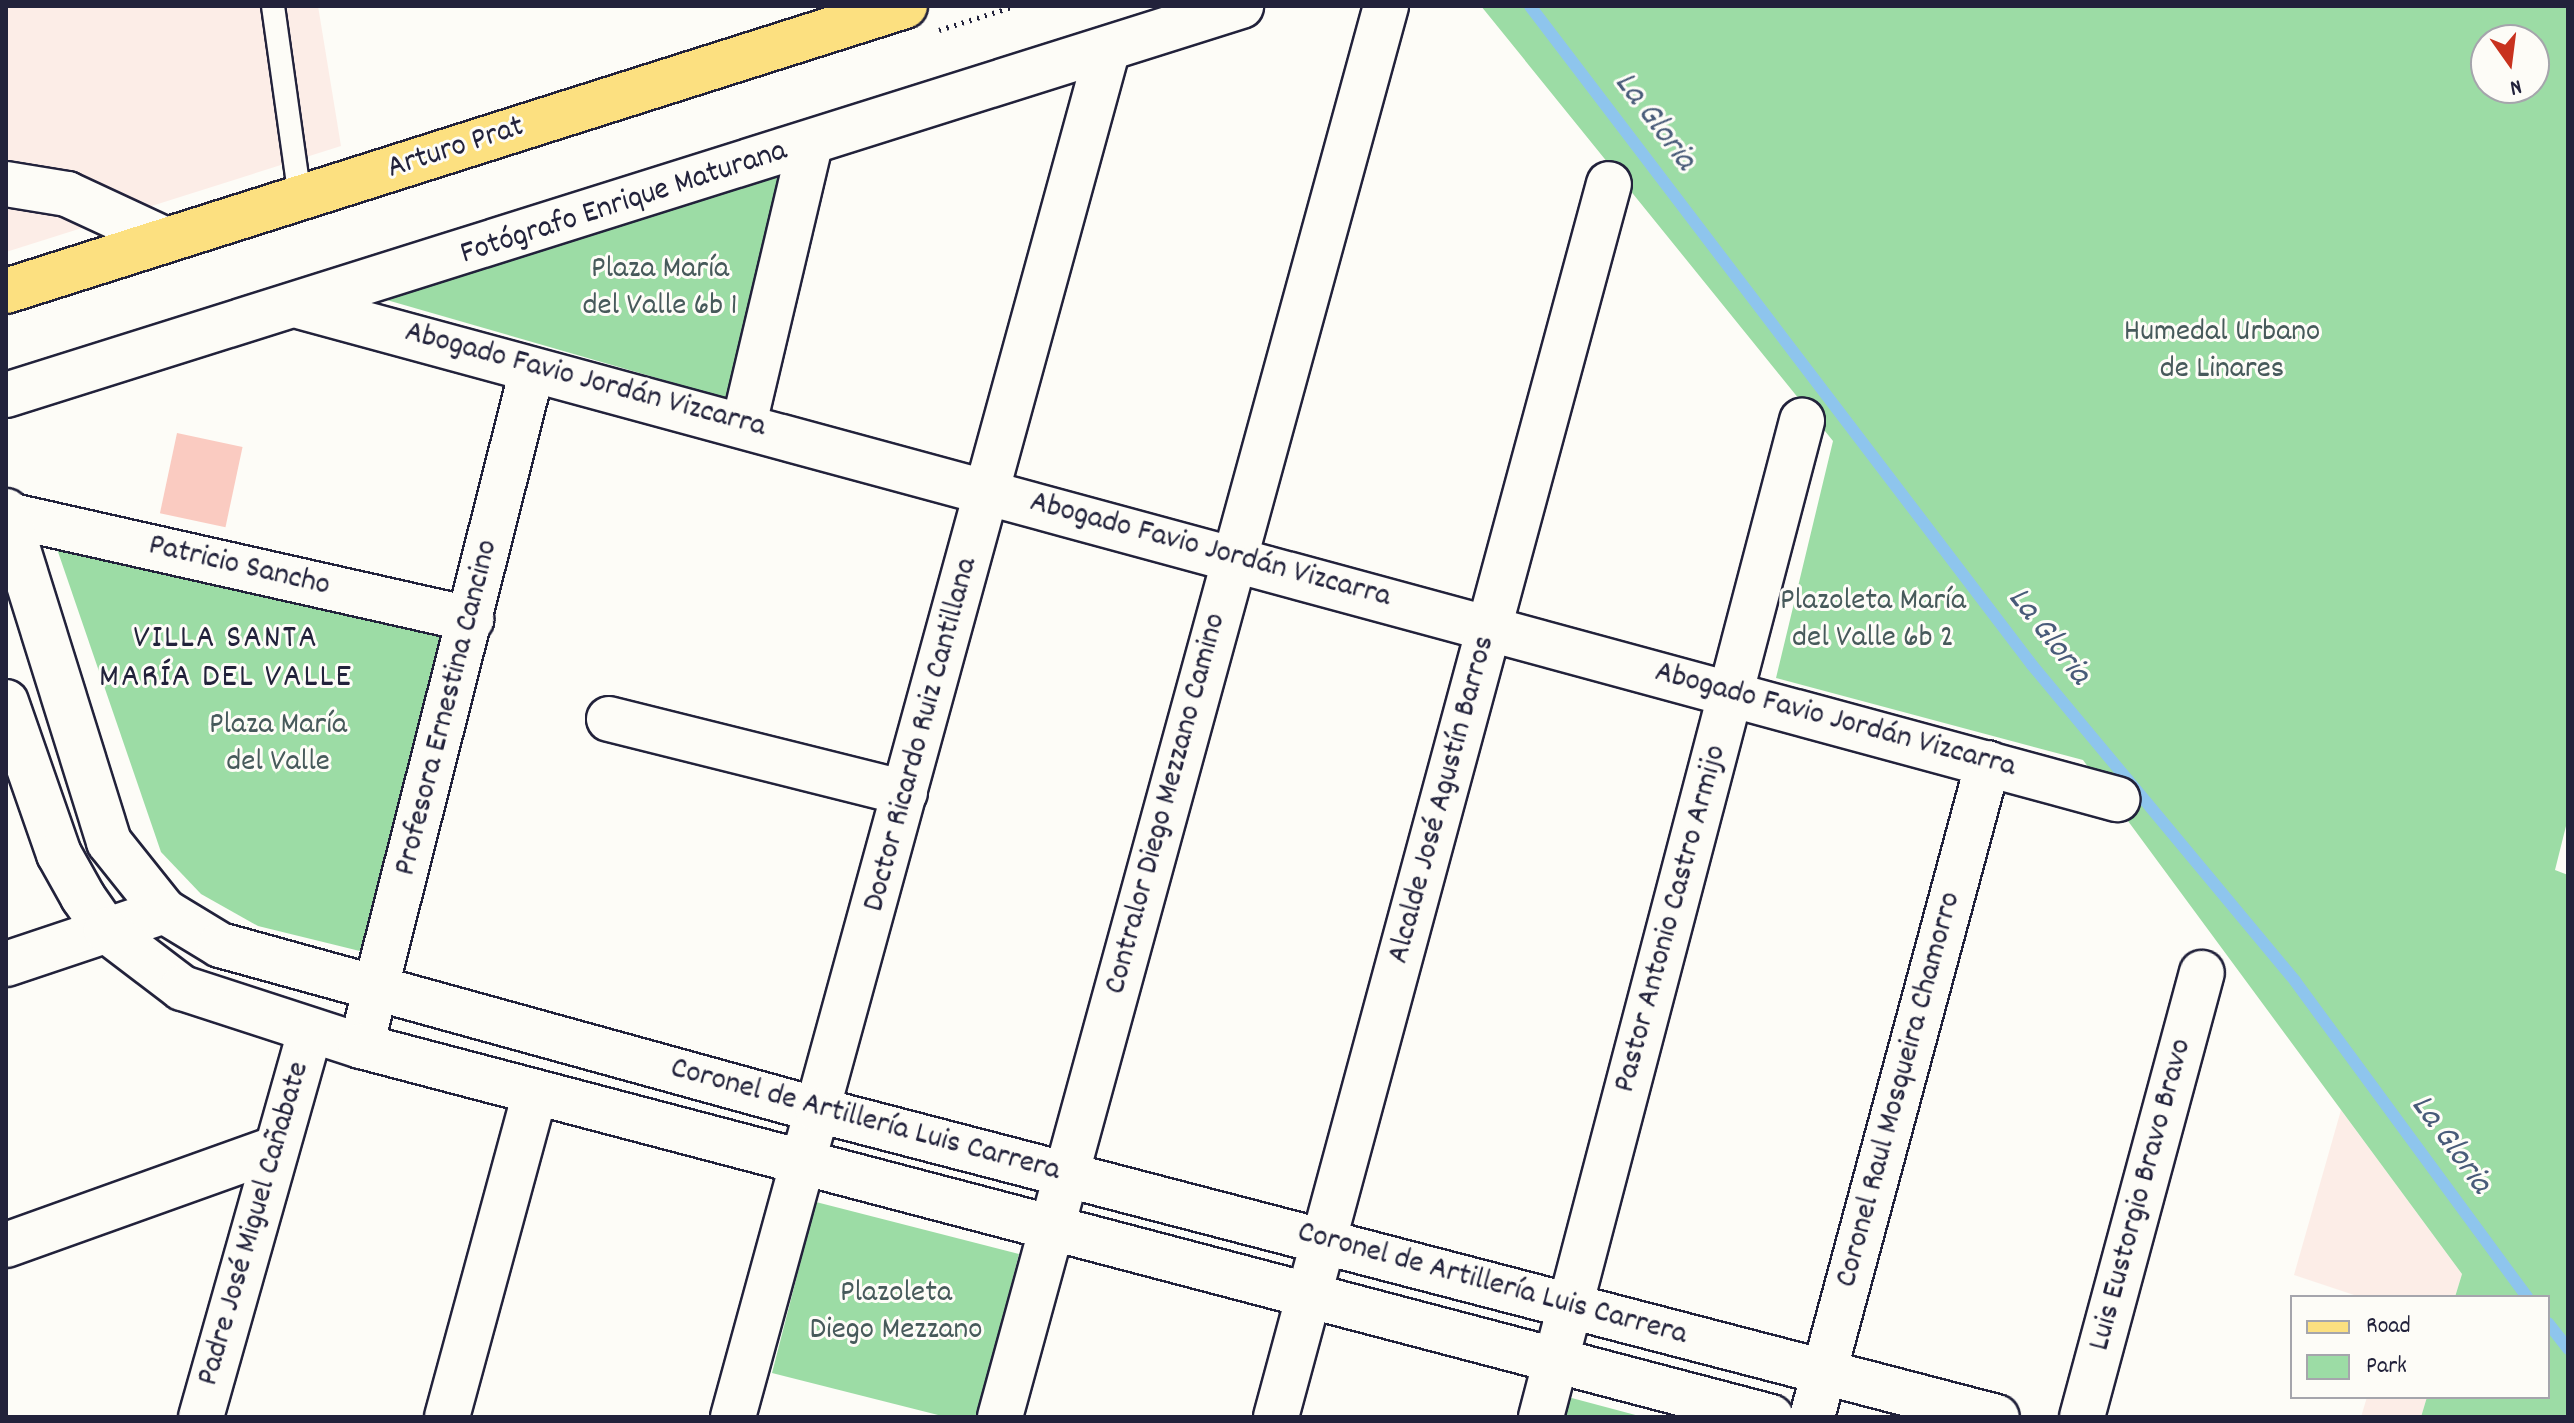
<!DOCTYPE html>
<meta charset="utf-8">
<style>
body{margin:0}
#map{position:relative;width:2574px;height:1423px;overflow:hidden;background:#fdfcf7;font-family:Dekko,sans-serif}
div>[style]{position:absolute}
.built>*{inset:0;background:#fcede7}
.green>*{inset:0;background:#9cdca5}
.stream>*{height:12px;margin:-6px;padding:0 6px;transform-origin:6px;border-radius:6px;background:#8ec5ed}
.building>*{inset:0;background:#facbc1;transform-origin:0 0}
.path>*{height:5px;margin-top:-2.5px;transform-origin:0;background:repeating-linear-gradient(90deg,#22223b 0 2px,transparent 0 8px)}
.roads{filter:drop-shadow(2px 0 #22223b) drop-shadow(-2px 0 #22223b) drop-shadow(0 2px #22223b) drop-shadow(0 -2px #22223b)}
.service>*{height:22px;margin:-11px;padding:0 11px;transform-origin:11px;border-radius:11px;background:#fdfcf7}
.minor>*{height:44px;margin:-22px;padding:0 22px;transform-origin:22px;border-radius:22px;background:#fdfcf7}
.tertiary>*{height:44px;margin:-22px;padding:0 22px;transform-origin:22px;border-radius:22px;background:#fdfcf7}
.primary>*{height:44px;margin:-22px;padding:0 22px;transform-origin:22px;border-radius:22px;background:#fce080}
span{translate:-50% -50%;white-space:nowrap;text-align:center;line-height:1.15;-webkit-text-stroke:6px #fdfcf7;paint-order:stroke}
.street-label{font-size:32px;color:#22223b}
.park-label{font-size:32px;color:#475a5b}
.water-label{font-size:34px;color:#485b79;font-style:italic}
.neighbourhood-label{font-size:34px;color:#22223b;letter-spacing:2px}
.frame{position:absolute;inset:0;border:8px solid #22223b;pointer-events:none}
.legend{position:absolute;left:2290px;top:1295px;width:260px;height:104px;box-sizing:border-box;background:#fdfcf7;border:2px solid #a5a5ac;margin:0;padding:10px 14px;list-style:none;font-size:24px;color:#22223b}
.legend li{display:flex;align-items:center;gap:16px;height:40px}
.legend b{width:40px;border:2px solid #a5a5ac}
.north{position:absolute;left:2470px;top:24px;width:80px;height:80px;box-sizing:border-box;background:#fdfcf7;border:2px solid #a5a5ac;border-radius:50%;rotate:166deg;font-size:22px;font-weight:700;line-height:32px;text-align:center;color:#22223b}
.north::after{content:'';display:block;margin:auto;width:28px;height:36px;background:#c8321e;clip-path:polygon(50% 0,100% 100%,50% 72%,0 100%)}
</style>
<div id="map">
<div class="built">
<div style="clip-path:polygon(6px 6px,318px 6px,341px 146px,6px 252px)"></div>
<div style="clip-path:polygon(2341px 1110px,2462px 1274px,2455px 1297px,2360px 1297px,2294px 1275px)"></div>
<div style="clip-path:polygon(2367px 1397px,2427px 1397px,2421px 1417px,2361px 1417px)"></div>
</div>
<div class="green">
<div style="clip-path:polygon(evenodd,1481px 6px,2568px 6px,2568px 818px,2555px 870px,2568px 875px,2568px 1417px,2421px 1417px,2427px 1397px,2548px 1397px,2548px 1297px,2455px 1297px,2462px 1274px,2083px 760px,1776px 678px,1833px 441px,1481px 6px,2486px 40px,2534px 40px,2534px 88px,2486px 88px,2486px 40px)"></div>
<div style="clip-path:polygon(782px 160px,726px 398px,359px 292px)"></div>
<div style="clip-path:polygon(56px 546px,460px 635px,372px 954px,258px 926px,201px 894px,161px 852px)"></div>
<div style="clip-path:polygon(816px 1202px,1019px 1254px,977px 1417px,946px 1417px,772px 1373px)"></div>
<div style="clip-path:polygon(1568px 1397px,1643px 1417px,1564px 1417px)"></div>
</div>
<div class="stream">
<div style="left:1530px;top:6px;width:828px;rotate:52.7deg"></div>
<div style="left:2032px;top:665px;width:411px;rotate:50.2deg"></div>
<div style="left:2295px;top:981px;width:392px;rotate:53.7deg"></div>
<div style="left:2548px;top:1323px;width:33px;rotate:52deg"></div>
</div>
<div class="building">
<div style="left:177px;top:433px;width:67px;height:82px;rotate:12deg"></div>
</div>
<div class="path">
<div style="left:939px;top:30px;width:80px;rotate:-17.5deg"></div>
</div>
<div class="roads">
<div class="service">
<div style="left:273px;top:6px;width:194px;rotate:82deg"></div>
</div>
<div class="minor">
<div style="left:6px;top:184px;width:62px;rotate:9.3deg"></div>
<div style="left:67px;top:194px;width:109px;rotate:24.9deg"></div>
<div style="left:302px;top:307px;width:1881px;rotate:15.17deg"></div>
<div style="left:6px;top:395px;width:1295px;rotate:-17.48deg"></div>
<div style="left:744px;top:424px;width:288px;rotate:-76.7deg"></div>
<div style="left:8px;top:515px;width:475px;rotate:12.7deg"></div>
<div style="left:609px;top:719px;width:305px;rotate:14deg"></div>
<div style="left:6px;top:964px;width:167px;rotate:-18.5deg"></div>
<div style="left:361px;top:1046px;width:697px;rotate:-75.8deg"></div>
<div style="left:6px;top:1245px;width:282px;rotate:-19.7deg"></div>
<div style="left:201px;top:1417px;width:401px;rotate:-74.2deg"></div>
<div style="left:447px;top:1417px;width:336px;rotate:-74.8deg"></div>
<div style="left:733px;top:1417px;width:1415px;rotate:-74.68deg"></div>
<div style="left:1000px;top:1417px;width:1463px;rotate:-74.7deg"></div>
<div style="left:1276px;top:1417px;width:1277px;rotate:-74.89deg"></div>
<div style="left:1541px;top:1417px;width:1030px;rotate:-75.32deg"></div>
<div style="left:1812px;top:1417px;width:677px;rotate:-74.94deg"></div>
<div style="left:2082px;top:1417px;width:460px;rotate:-74.9deg"></div>
</div>
<div class="tertiary">
<div style="left:6px;top:511px;width:347px;rotate:72.7deg"></div>
<div style="left:109px;top:842px;width:88px;rotate:51.4deg"></div>
<div style="left:164px;top:911px;width:66px;rotate:31.3deg"></div>
<div style="left:220px;top:945px;width:620px;rotate:15.43deg"></div>
<div style="left:818px;top:1110px;width:1218px;rotate:14.6deg"></div>
<div style="left:6px;top:702px;width:161px;rotate:70.8deg"></div>
<div style="left:59px;top:854px;width:49px;rotate:60.8deg"></div>
<div style="left:83px;top:897px;width:40px;rotate:55.1deg"></div>
<div style="left:106px;top:930px;width:96px;rotate:37.3deg"></div>
<div style="left:182px;top:988px;width:188px;rotate:18deg"></div>
<div style="left:361px;top:1046px;width:1458px;rotate:14.74deg"></div>
</div>
<div class="primary">
<div style="left:6px;top:291px;width:943px;rotate:-17.59deg"></div>
</div>
</div>
<div class="street-label">
<span style="left:456px;top:149px;rotate:-18deg">Arturo Prat</span>
<span style="left:624px;top:204px;rotate:-18deg">Fotógrafo Enrique Maturana</span>
<span style="left:585px;top:381px;rotate:15deg">Abogado Favio Jordán Vizcarra</span>
<span style="left:1210px;top:551px;rotate:15deg">Abogado Favio Jordán Vizcarra</span>
<span style="left:239px;top:567px;rotate:13deg">Patricio Sancho</span>
<span style="left:448px;top:708px;rotate:-76deg">Profesora Ernestina Cancino</span>
<span style="left:1835px;top:721px;rotate:15deg">Abogado Favio Jordán Vizcarra</span>
<span style="left:922px;top:735px;rotate:-75deg">Doctor Ricardo Ruiz Cantillana</span>
<span style="left:1443px;top:800px;rotate:-75deg">Alcalde José Agustín Barros</span>
<span style="left:1167px;top:804px;rotate:-75deg">Contralor Diego Mezzano Camino</span>
<span style="left:1672px;top:919px;rotate:-75deg">Pastor Antonio Castro Armijo</span>
<span style="left:1900px;top:1090px;rotate:-75deg">Coronel Raul Mosqueira Chamorro</span>
<span style="left:865px;top:1121px;rotate:15deg">Coronel de Artillería Luis Carrera</span>
<span style="left:2142px;top:1195px;rotate:-75deg">Luis Eustorgio Bravo Bravo</span>
<span style="left:255px;top:1224px;rotate:-74deg">Padre José Miguel Cañabate</span>
<span style="left:1492px;top:1285px;rotate:15deg">Coronel de Artillería Luis Carrera</span>
</div>
<div class="park-label">
<span style="left:660px;top:289px">Plaza María<br>del Valle 6b 1</span>
<span style="left:2222px;top:352px">Humedal Urbano<br>de Linares</span>
<span style="left:1873px;top:621px">Plazoleta María<br>del Valle 6b 2</span>
<span style="left:278px;top:745px">Plaza María<br>del Valle</span>
<span style="left:896px;top:1313px">Plazoleta<br>Diego Mezzano</span>
</div>
<div class="water-label">
<span style="left:1654px;top:122px;rotate:53deg">La Gloria</span>
<span style="left:2048px;top:637px;rotate:52deg">La Gloria</span>
<span style="left:2450px;top:1145px;rotate:54deg">La Gloria</span>
</div>
<div class="neighbourhood-label">
<span style="left:226px;top:659px">VILLA SANTA<br>MARÍA DEL VALLE</span>
</div>
<div class="frame"></div>
<ul class="legend">
<li><b style="height:10px;background:#fce080"></b>Road</li>
<li><b style="height:22px;background:#9cdca5"></b>Park</li>
</ul>
<div class="north">N</div>
</div>
